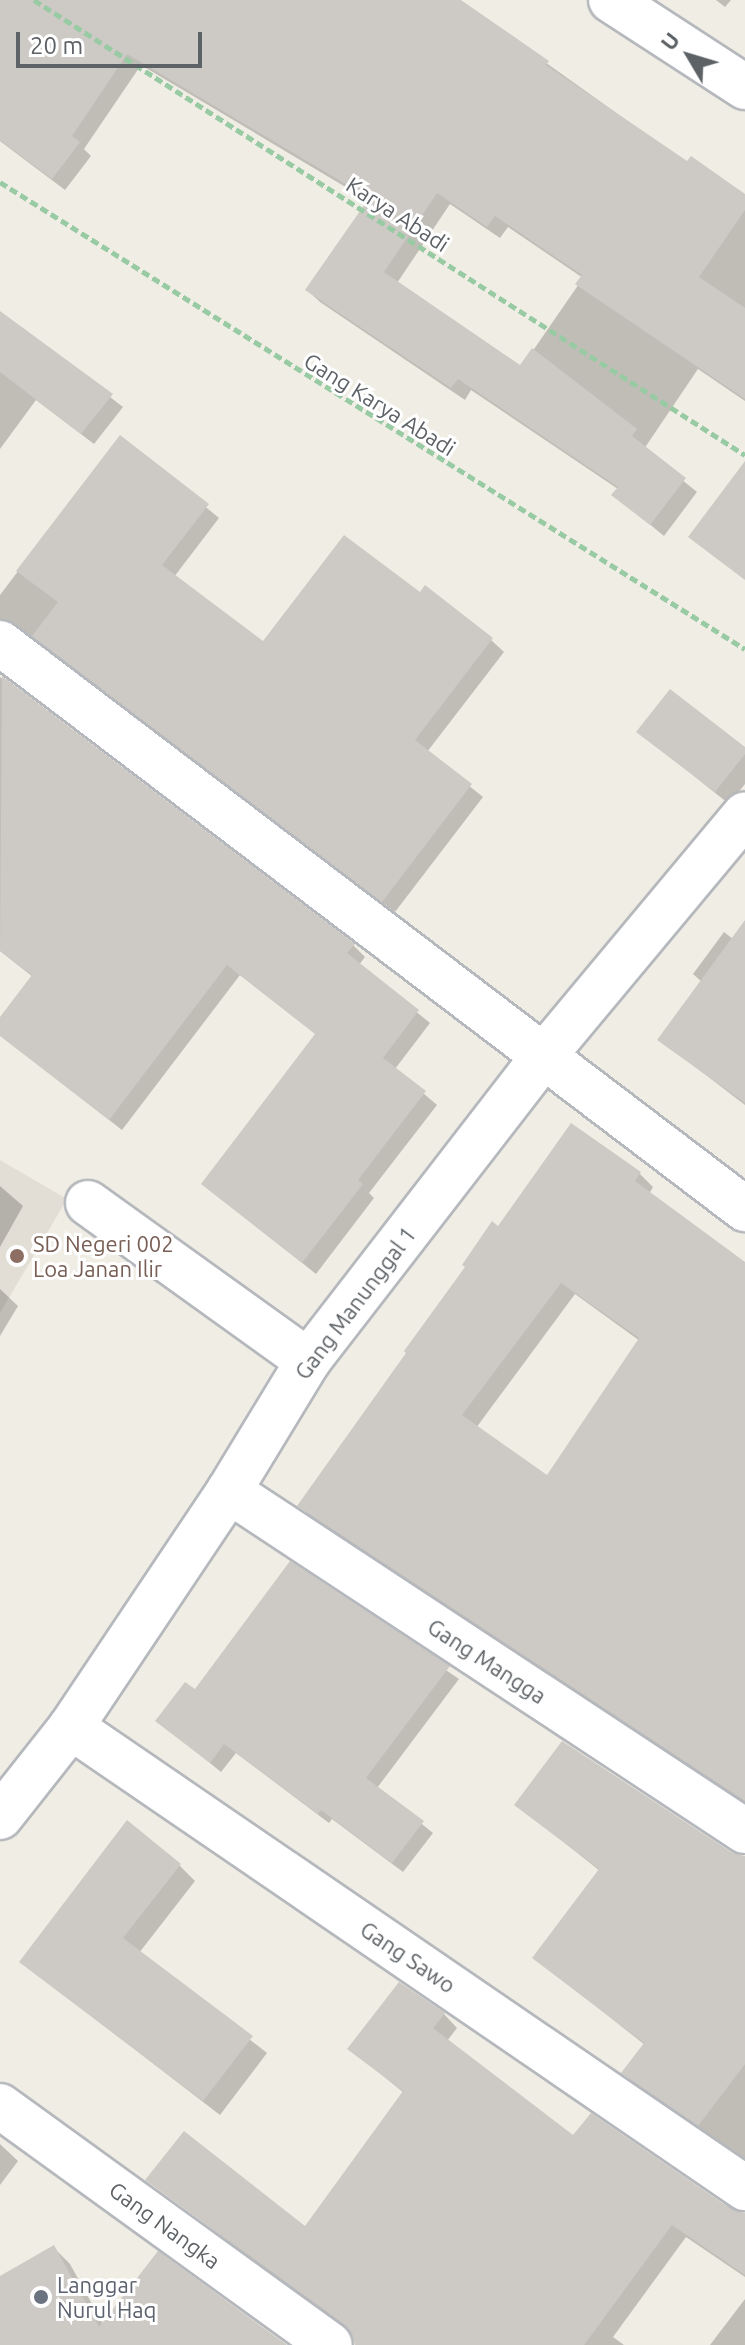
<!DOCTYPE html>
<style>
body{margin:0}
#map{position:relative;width:745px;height:2345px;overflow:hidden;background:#f0ede5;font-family:Ubuntu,sans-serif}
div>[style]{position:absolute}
.education>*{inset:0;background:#e2ded6}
.shadow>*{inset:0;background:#0003}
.building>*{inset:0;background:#cdc9c4}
.path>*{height:5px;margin-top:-2.5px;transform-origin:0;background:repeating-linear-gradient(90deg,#98caa3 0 8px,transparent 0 12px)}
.roads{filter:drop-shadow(2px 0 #b5b8bc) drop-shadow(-2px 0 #b5b8bc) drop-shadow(0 2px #b5b8bc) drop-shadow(0 -2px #b5b8bc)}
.street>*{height:44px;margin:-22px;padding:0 22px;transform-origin:22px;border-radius:22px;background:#fff}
.dots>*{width:22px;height:22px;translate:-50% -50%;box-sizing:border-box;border:4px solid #fff;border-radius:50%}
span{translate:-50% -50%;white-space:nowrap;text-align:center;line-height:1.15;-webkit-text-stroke:6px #fff;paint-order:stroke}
.street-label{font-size:22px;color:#5d6266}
.education-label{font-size:22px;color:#785e54}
.left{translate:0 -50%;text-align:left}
.worship-label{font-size:22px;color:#5b616d}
.north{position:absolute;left:649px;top:16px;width:80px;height:80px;-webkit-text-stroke:6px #fff;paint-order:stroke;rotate:308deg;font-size:22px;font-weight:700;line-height:32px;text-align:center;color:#5d6266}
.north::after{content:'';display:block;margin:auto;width:28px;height:36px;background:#5d6266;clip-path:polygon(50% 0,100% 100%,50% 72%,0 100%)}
.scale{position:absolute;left:16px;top:32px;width:186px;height:36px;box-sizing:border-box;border:4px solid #5d6266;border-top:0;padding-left:10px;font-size:24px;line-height:28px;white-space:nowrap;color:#5d6266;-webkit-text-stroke:6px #fff;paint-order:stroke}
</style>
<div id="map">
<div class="education">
<div style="clip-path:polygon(0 1160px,67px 1199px,0 1313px)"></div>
</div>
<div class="shadow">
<div style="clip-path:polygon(evenodd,0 0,458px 0,688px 164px,745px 196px,745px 401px,698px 369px,644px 449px,697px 492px,664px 536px,614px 495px,618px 489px,471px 390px,465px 400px,320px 302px,307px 290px,369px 201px,141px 65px,84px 149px,91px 156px,65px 190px,0 141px,0 0,450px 204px,500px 238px,508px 227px,583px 278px,521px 368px,397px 283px,450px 204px)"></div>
<div style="clip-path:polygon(716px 0,731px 0,725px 7px)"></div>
<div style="clip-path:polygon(0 312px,123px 407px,94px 444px,36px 400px,0 449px)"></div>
<div style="clip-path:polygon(120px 437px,219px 518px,174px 577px,264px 644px,420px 595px,491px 640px,504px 652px,427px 752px,483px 797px,395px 912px,30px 635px,18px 630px,0 634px,0 595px)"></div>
<div style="clip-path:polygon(0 677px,353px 945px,365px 957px,359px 965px,430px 1023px,395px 1069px,437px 1105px,369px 1193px,374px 1198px,316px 1274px,204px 1184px,317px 1035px,240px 975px,122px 1130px,0 1035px,0 1021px,33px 977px,0 951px)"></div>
<div style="clip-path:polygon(639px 732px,745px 749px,745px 784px,729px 804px)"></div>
<div style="clip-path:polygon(745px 922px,745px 1105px,660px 1040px,702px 982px,693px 974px,724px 932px,733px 939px)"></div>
<div style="clip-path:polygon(evenodd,572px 1126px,640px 1174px,653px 1187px,649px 1194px,745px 1265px,745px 1804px,313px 1519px,300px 1506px,572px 1126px,575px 1294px,640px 1341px,548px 1478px,476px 1428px,575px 1294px)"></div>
<div style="clip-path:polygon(0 1186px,23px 1206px,0 1247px)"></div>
<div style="clip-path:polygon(0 1289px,18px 1306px,0 1336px)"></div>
<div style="clip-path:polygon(291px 1564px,459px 1679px,377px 1788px,433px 1833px,403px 1872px,332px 1819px,329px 1823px,236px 1753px,221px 1772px,158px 1721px,195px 1692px)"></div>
<div style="clip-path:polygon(517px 1805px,745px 1858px,745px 2160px,637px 2086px,624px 2073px,645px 2045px,535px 1958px,600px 1871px)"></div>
<div style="clip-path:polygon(179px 1865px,195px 1881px,139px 1953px,267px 2053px,220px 2115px,21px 1962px)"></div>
<div style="clip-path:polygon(444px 2014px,457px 2028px,447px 2041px,574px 2138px,745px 2214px,745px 2277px,686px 2237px,613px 2337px,624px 2345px,365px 2345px,148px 2180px,306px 2229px,404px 2093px,350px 2049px)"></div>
<div style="clip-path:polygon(0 2144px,18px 2161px,0 2185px)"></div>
<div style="clip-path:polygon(54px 2248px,70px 2264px,103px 2324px,284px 2345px,0 2345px,0 2279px)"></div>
<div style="clip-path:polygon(745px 2299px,745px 2345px,710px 2345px)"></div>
</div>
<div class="building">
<div style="clip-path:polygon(0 0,461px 0,549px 61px,546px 65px,687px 161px,691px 156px,745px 194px,745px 210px,699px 277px,745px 308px,745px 399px,575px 284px,582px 275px,495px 216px,487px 227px,437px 193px,384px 272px,520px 365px,532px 348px,637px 429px,632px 436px,686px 478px,650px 525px,611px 495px,618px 487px,458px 379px,451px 388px,305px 290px,369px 198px,127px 54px,72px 136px,80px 142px,52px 179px,0 140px)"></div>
<div style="clip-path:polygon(0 311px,113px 394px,81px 434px,0 372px)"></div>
<div style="clip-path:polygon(120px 435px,209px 504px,162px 565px,263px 641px,344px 535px,420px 592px,425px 585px,493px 638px,415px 740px,472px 784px,382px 902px,32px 636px,58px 602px,16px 571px)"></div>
<div style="clip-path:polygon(745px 461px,745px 580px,688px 537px)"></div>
<div style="clip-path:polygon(2px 676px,355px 944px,347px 953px,419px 1010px,383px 1058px,426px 1091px,358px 1180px,363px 1184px,302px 1263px,201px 1184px,315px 1034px,227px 965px,109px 1120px,0 1036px,0 1017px,32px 975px,0 951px)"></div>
<div style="clip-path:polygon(670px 689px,745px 747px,745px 754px,715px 792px,636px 732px)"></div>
<div style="clip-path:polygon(745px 920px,745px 1103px,657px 1040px)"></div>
<div style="clip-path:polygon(evenodd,571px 1123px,641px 1172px,635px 1181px,745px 1262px,745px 1801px,297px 1506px,406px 1353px,404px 1351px,465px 1267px,462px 1265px,492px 1221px,498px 1226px,571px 1123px,561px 1283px,639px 1338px,547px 1475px,462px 1415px,561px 1283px)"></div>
<div style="clip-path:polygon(290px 1561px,450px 1666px,366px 1778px,424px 1821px,392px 1863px,321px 1810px,318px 1814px,224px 1744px,210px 1763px,155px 1721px,185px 1682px,195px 1689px)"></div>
<div style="clip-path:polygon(562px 1741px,731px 1852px,745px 1856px,745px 2064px,698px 2126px,621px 2073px,644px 2043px,532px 1958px,599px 1869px,514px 1805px)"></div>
<div style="clip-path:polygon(127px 1820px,181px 1864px,123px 1938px,253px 2036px,203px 2101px,19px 1962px)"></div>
<div style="clip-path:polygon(399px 1982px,445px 2013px,433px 2028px,573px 2135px,591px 2113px,731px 2209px,745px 2213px,745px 2275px,672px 2225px,584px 2345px,355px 2345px,352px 2334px,345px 2325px,145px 2180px,184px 2131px,305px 2226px,403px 2091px,347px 2049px)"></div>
<div style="clip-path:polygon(54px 2245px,99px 2327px,158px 2251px,287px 2345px,0 2345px,0 2276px)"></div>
</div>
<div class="path">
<div style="left:34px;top:0;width:844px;rotate:32.62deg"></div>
<div style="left:0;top:182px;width:879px;rotate:32.08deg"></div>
</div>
<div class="roads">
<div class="street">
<div style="left:611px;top:0;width:160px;rotate:33deg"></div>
<div style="left:0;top:643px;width:936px;rotate:37.23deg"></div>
<div style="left:88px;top:1203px;width:271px;rotate:35.7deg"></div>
<div style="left:229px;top:1491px;width:618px;rotate:33.38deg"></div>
<div style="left:71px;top:1727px;width:817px;rotate:34.37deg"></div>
<div style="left:0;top:1817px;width:115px;rotate:-51.7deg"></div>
<div style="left:71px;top:1727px;width:284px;rotate:-56.2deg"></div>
<div style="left:229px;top:1491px;width:152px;rotate:-58.7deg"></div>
<div style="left:308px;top:1361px;width:383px;rotate:-52.3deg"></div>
<div style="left:542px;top:1058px;width:317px;rotate:-50.2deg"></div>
<div style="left:0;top:2106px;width:407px;rotate:35.9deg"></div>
</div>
</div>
<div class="dots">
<div style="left:17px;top:1256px;background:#8d6e63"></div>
<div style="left:41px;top:2297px;background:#6b7280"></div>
</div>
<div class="street-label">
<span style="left:398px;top:214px;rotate:33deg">Karya Abadi</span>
<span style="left:380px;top:404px;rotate:32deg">Gang Karya Abadi</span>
<span style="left:355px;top:1303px;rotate:-53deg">Gang Manunggal 1</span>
<span style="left:487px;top:1661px;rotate:33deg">Gang Mangga</span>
<span style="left:408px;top:1957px;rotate:34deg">Gang Sawo</span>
<span style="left:165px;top:2225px;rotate:36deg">Gang Nangka</span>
</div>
<div class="education-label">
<span class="left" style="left:33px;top:1256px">SD Negeri 002<br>Loa Janan Ilir</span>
</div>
<div class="worship-label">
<span class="left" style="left:57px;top:2297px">Langgar<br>Nurul Haq</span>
</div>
<div class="north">U</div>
<div class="scale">20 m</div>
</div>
